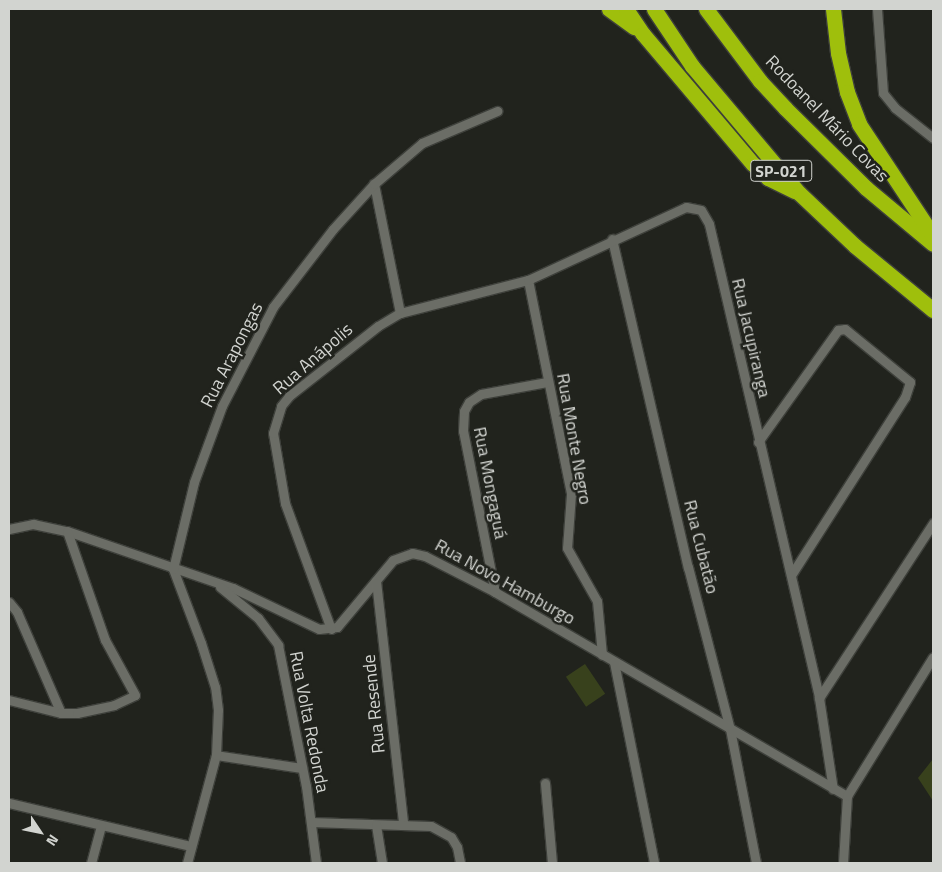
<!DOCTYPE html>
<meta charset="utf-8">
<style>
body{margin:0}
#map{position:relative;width:942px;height:872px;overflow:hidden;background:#21231d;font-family:"Titillium Web",sans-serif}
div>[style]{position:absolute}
.green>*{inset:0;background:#38411c;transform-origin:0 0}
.roads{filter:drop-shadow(1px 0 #3e403b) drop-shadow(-1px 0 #3e403b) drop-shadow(0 1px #3e403b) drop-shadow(0 -1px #3e403b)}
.minor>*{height:9px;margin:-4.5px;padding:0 4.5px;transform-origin:4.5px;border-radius:4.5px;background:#6b6d66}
.motorway>*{height:15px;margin:-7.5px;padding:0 7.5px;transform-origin:7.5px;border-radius:7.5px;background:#9fbf0c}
span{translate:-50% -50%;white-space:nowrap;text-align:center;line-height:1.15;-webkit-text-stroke:5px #21231d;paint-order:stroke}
.shield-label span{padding:1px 4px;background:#21231d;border:1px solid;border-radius:4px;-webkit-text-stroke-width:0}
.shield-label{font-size:16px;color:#d2d4d0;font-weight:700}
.street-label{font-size:18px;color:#d2d4d0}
.frame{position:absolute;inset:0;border:10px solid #d2d4d0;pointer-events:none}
.north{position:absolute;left:15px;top:807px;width:50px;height:50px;-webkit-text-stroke:4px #21231d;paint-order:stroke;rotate:124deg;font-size:14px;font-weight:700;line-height:20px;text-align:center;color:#d2d4d0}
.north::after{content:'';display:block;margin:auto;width:18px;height:22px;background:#d2d4d0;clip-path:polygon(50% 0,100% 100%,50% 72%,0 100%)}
</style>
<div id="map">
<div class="green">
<div style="left:585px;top:664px;width:36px;height:23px;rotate:56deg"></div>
<div style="clip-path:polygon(933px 759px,933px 801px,918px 778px)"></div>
</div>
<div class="roads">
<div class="minor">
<div style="left:877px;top:9px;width:84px;rotate:85.9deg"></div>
<div style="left:883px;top:93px;width:19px;rotate:51deg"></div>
<div style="left:895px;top:108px;width:48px;rotate:38.3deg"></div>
<div style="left:612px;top:239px;width:337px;rotate:77deg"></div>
<div style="left:688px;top:567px;width:167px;rotate:75.5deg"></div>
<div style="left:730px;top:729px;width:136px;rotate:79deg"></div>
<div style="left:528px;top:280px;width:218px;rotate:78.6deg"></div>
<div style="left:571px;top:494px;width:54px;rotate:94.2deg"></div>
<div style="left:567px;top:548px;width:61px;rotate:60.5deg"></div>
<div style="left:597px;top:601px;width:54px;rotate:84.7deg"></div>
<div style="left:400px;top:313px;width:132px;rotate:-14.5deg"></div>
<div style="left:528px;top:280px;width:174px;rotate:-24.8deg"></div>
<div style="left:686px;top:207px;width:15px;rotate:11deg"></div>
<div style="left:701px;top:210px;width:16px;rotate:60deg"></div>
<div style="left:709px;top:224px;width:487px;rotate:76.9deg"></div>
<div style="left:819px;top:698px;width:92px;rotate:81.3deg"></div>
<div style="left:758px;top:442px;width:138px;rotate:-54.5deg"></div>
<div style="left:838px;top:330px;width:7px;rotate:-8deg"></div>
<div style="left:845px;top:329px;width:84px;rotate:39.2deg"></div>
<div style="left:910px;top:382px;width:16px;rotate:108deg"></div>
<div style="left:905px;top:397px;width:211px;rotate:122.6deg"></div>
<div style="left:9px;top:529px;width:25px;rotate:-12deg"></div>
<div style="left:33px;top:524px;width:35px;rotate:12deg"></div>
<div style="left:67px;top:531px;width:176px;rotate:19deg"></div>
<div style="left:233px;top:588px;width:95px;rotate:25.5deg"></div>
<div style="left:319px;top:629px;width:18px;rotate:-6deg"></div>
<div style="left:337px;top:627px;width:87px;rotate:-50.1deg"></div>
<div style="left:393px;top:560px;width:20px;rotate:-20deg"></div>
<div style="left:412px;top:553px;width:13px;rotate:13deg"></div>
<div style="left:425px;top:556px;width:79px;rotate:27.2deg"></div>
<div style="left:495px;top:592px;width:407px;rotate:30.1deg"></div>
<div style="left:376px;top:581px;width:244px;rotate:83.6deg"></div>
<div style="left:220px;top:587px;width:49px;rotate:39.2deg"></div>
<div style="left:258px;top:618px;width:34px;rotate:53deg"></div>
<div style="left:278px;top:645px;width:144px;rotate:78.8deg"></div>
<div style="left:306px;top:786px;width:78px;rotate:82.6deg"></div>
<div style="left:495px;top:592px;width:164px;rotate:-101.2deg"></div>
<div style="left:463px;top:431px;width:20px;rotate:-87deg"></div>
<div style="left:464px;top:411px;width:10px;rotate:-61deg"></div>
<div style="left:469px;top:402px;width:14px;rotate:-34deg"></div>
<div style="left:481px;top:394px;width:67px;rotate:-10.3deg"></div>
<div style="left:9px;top:602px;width:13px;rotate:51deg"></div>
<div style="left:17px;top:612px;width:110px;rotate:66.5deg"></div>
<div style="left:331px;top:629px;width:134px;rotate:-110.1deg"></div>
<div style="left:285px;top:503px;width:71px;rotate:-99.7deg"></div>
<div style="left:273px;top:433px;width:28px;rotate:-73deg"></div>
<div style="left:281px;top:406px;width:13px;rotate:-51deg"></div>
<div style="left:289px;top:396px;width:113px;rotate:-38.2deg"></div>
<div style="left:378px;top:326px;width:26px;rotate:-31deg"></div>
<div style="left:400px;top:313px;width:132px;rotate:-101.4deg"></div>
<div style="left:614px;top:662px;width:205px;rotate:78.7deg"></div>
<div style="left:819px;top:698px;width:209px;rotate:-56.9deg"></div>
<div style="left:9px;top:700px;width:54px;rotate:14deg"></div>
<div style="left:61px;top:713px;width:16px"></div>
<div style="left:77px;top:713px;width:38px;rotate:-12deg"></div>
<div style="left:114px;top:705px;width:23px;rotate:-25deg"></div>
<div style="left:135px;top:695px;width:63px;rotate:-118.6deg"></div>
<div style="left:105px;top:640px;width:115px;rotate:-109.2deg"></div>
<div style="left:216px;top:755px;width:87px;rotate:8.6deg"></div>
<div style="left:545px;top:783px;width:80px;rotate:85deg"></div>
<div style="left:9px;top:803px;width:187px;rotate:13.3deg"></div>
<div style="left:311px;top:822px;width:120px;rotate:1.9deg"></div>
<div style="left:431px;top:826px;width:23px;rotate:29deg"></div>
<div style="left:451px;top:837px;width:12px;rotate:59deg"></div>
<div style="left:457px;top:847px;width:16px;rotate:79deg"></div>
<div style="left:376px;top:825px;width:38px;rotate:81deg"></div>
<div style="left:91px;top:863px;width:39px;rotate:-75deg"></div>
<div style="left:187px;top:863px;width:112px;rotate:-75deg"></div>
<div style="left:216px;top:755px;width:45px;rotate:-87.5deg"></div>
<div style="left:218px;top:710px;width:23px;rotate:-97deg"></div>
<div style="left:215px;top:687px;width:46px;rotate:-107.7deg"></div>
<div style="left:201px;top:643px;width:79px;rotate:-110.7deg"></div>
<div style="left:173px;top:569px;width:89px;rotate:-76.4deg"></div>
<div style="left:194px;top:482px;width:81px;rotate:-69.8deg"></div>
<div style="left:222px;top:406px;width:111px;rotate:-62.7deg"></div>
<div style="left:273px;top:307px;width:98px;rotate:-52.4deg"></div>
<div style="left:333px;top:229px;width:61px;rotate:-47.7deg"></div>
<div style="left:374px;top:184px;width:63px;rotate:-40.5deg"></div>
<div style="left:422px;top:143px;width:82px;rotate:-23.1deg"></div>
<div style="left:843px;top:863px;width:67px;rotate:-86.6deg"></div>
<div style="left:847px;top:796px;width:163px;rotate:-58.3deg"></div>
</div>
<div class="motorway">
<div style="left:609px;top:9px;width:31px;rotate:36deg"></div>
<div style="left:626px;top:9px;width:30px;rotate:56deg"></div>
<div style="left:643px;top:34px;width:170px;rotate:49.8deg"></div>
<div style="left:753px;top:164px;width:21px;rotate:43deg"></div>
<div style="left:768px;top:178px;width:30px;rotate:26deg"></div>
<div style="left:654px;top:9px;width:69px;rotate:56.3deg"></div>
<div style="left:692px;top:66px;width:166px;rotate:49.9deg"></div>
<div style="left:799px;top:193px;width:77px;rotate:43.4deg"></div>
<div style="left:855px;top:246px;width:101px;rotate:39.4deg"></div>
<div style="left:706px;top:9px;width:90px;rotate:53.1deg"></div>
<div style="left:760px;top:81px;width:37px;rotate:47deg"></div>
<div style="left:785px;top:108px;width:114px;rotate:44.6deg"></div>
<div style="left:866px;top:188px;width:87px;rotate:39.9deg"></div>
<div style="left:833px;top:9px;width:44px;rotate:83.5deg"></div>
<div style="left:838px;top:53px;width:40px;rotate:77deg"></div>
<div style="left:847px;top:92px;width:34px;rotate:69deg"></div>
<div style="left:859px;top:124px;width:134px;rotate:56.5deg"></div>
</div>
</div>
<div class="shield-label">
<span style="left:781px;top:171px">SP-021</span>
</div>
<div class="street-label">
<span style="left:827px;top:119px;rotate:46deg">Rodoanel Mário Covas</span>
<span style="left:751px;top:338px;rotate:77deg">Rua Jacupiranga</span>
<span style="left:232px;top:355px;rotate:-63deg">Rua Arapongas</span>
<span style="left:313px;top:359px;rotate:-41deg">Rua Anápolis</span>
<span style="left:574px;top:439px;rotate:80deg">Rua Monte Negro</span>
<span style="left:490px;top:483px;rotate:79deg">Rua Mongaguá</span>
<span style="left:701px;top:547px;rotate:76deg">Rua Cubatão</span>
<span style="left:505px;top:582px;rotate:29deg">Rua Novo Hamburgo</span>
<span style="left:374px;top:704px;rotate:-96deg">Rua Resende</span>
<span style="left:309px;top:722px;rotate:79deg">Rua Volta Redonda</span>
</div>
<div class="frame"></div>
<div class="north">N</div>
</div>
